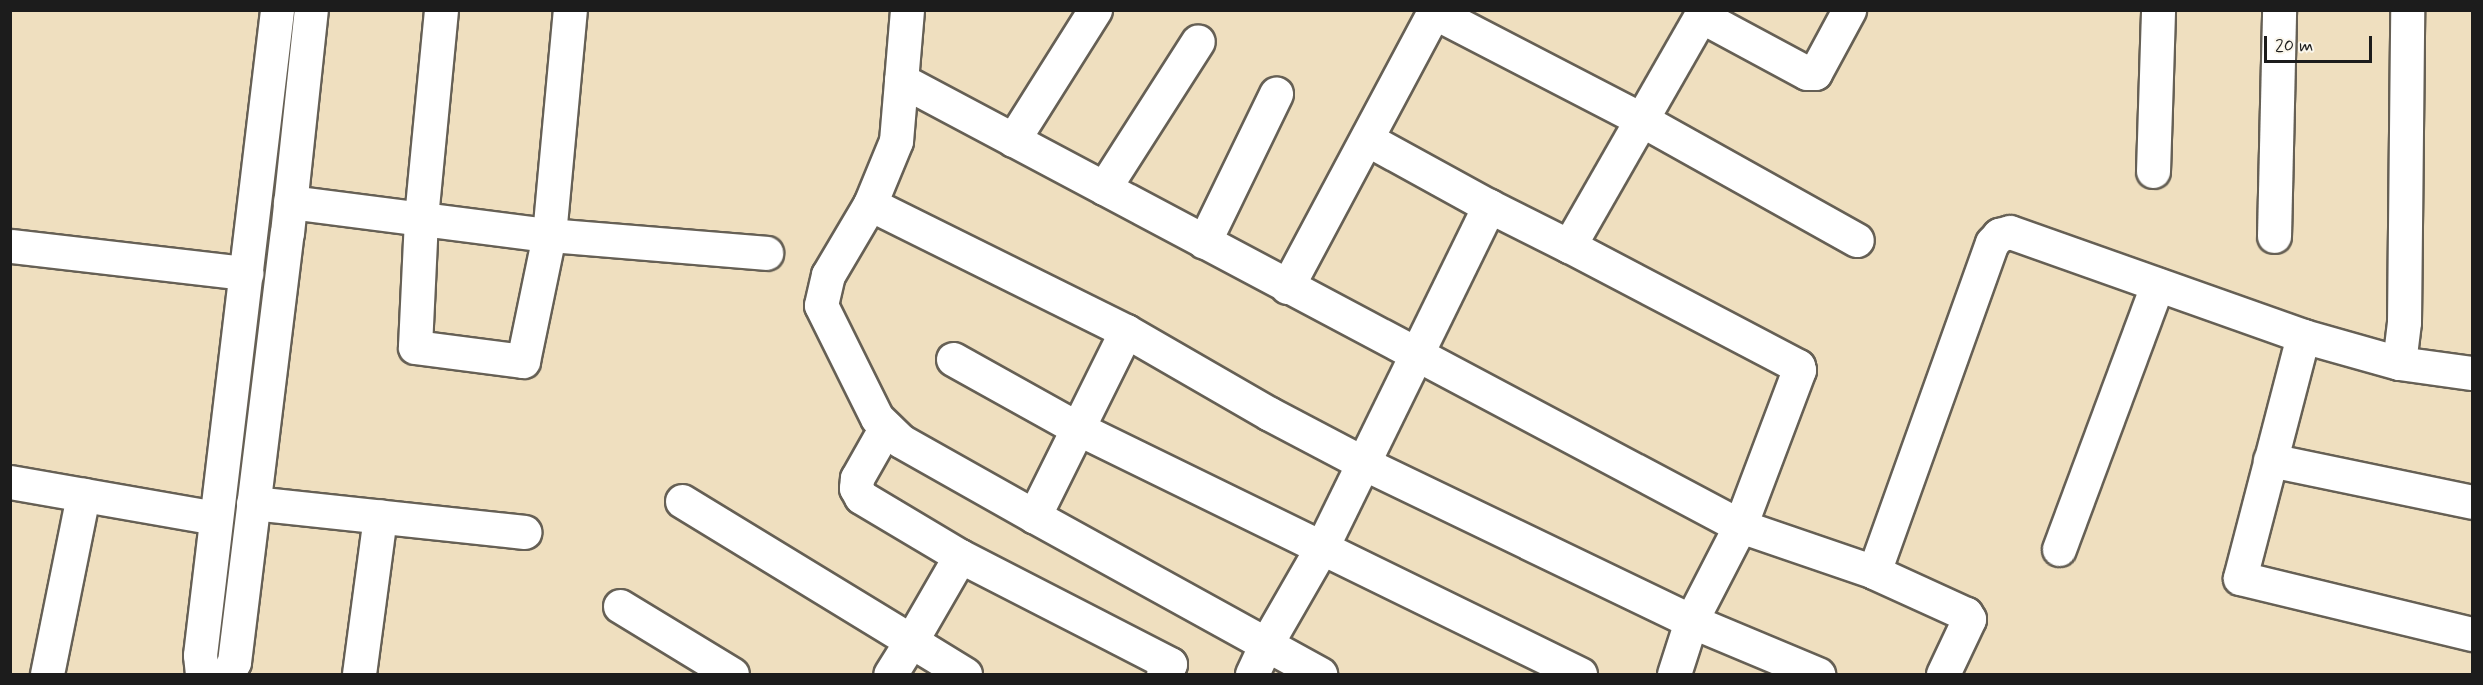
<!DOCTYPE html>
<style>
body{margin:0}
#map{position:relative;width:2483px;height:685px;overflow:hidden;background:#efdfbf;font-family:Mynerve,sans-serif}
div>[style]{position:absolute}
.roads{filter:drop-shadow(2px 0 #666055) drop-shadow(-2px 0 #666055) drop-shadow(0 2px #666055) drop-shadow(0 -2px #666055)}
.minor>*{height:33px;margin:-16.5px;padding:0 16.5px;transform-origin:16.5px;border-radius:16.5px;background:#fff}
.tertiary>*{height:33px;margin:-16.5px;padding:0 16.5px;transform-origin:16.5px;border-radius:16.5px;background:#fff}
span{translate:-50% -50%;white-space:nowrap;text-align:center;line-height:1.15;-webkit-text-stroke:4.5px #fbf7ec;paint-order:stroke}
.frame{position:absolute;inset:0;border:12px solid #1c1c1c;pointer-events:none}
.scale{position:absolute;left:2264px;top:36px;width:108px;height:27px;box-sizing:border-box;border:3px solid #1c1c1c;border-top:0;padding-left:8px;font-size:18px;line-height:21px;white-space:nowrap;color:#1c1c1c;-webkit-text-stroke:4px #fbf7ec;paint-order:stroke}
</style>
<div id="map">
<div class="roads">
<div class="minor">
<div style="left:441px;top:10px;width:210px;rotate:95.5deg"></div>
<div style="left:421px;top:219px;width:128px;rotate:92.7deg"></div>
<div style="left:415px;top:347px;width:109px;rotate:7.4deg"></div>
<div style="left:523px;top:361px;width:129px;rotate:-78.3deg"></div>
<div style="left:549px;top:235px;width:226px;rotate:-84.7deg"></div>
<div style="left:1434px;top:12px;width:234px;rotate:27.4deg"></div>
<div style="left:1642px;top:120px;width:246px;rotate:29.2deg"></div>
<div style="left:1701px;top:16px;width:120px;rotate:28.3deg"></div>
<div style="left:1807px;top:73px;width:8px"></div>
<div style="left:1815px;top:73px;width:72px;rotate:-61.6deg"></div>
<div style="left:901px;top:80px;width:950px;rotate:27.99deg"></div>
<div style="left:1740px;top:526px;width:167px;rotate:-69.3deg"></div>
<div style="left:1799px;top:370px;width:4px;rotate:-104deg"></div>
<div style="left:1798px;top:366px;width:259px;rotate:-152.3deg"></div>
<div style="left:1367px;top:139px;width:139px;rotate:28.8deg"></div>
<div style="left:1013px;top:140px;width:154px;rotate:-57.8deg"></div>
<div style="left:2153px;top:171px;width:161px;rotate:-88.2deg"></div>
<div style="left:1104px;top:188px;width:174px;rotate:-57.4deg"></div>
<div style="left:290px;top:202px;width:261px;rotate:7.3deg"></div>
<div style="left:549px;top:235px;width:218px;rotate:4.7deg"></div>
<div style="left:870px;top:204px;width:286px;rotate:26.4deg"></div>
<div style="left:1126px;top:331px;width:207px;rotate:116.4deg"></div>
<div style="left:1034px;top:516px;width:153px;rotate:-150.6deg"></div>
<div style="left:901px;top:441px;width:33px;rotate:-136deg"></div>
<div style="left:877px;top:418px;width:126px;rotate:-116.4deg"></div>
<div style="left:821px;top:305px;width:31px;rotate:-77deg"></div>
<div style="left:828px;top:275px;width:82px;rotate:-59.4deg"></div>
<div style="left:870px;top:204px;width:68px;rotate:-67.6deg"></div>
<div style="left:896px;top:141px;width:131px;rotate:-85.2deg"></div>
<div style="left:2274px;top:236px;width:226px;rotate:-88.7deg"></div>
<div style="left:1204px;top:242px;width:165px;rotate:-64.1deg"></div>
<div style="left:12px;top:246px;width:236px;rotate:6.6deg"></div>
<div style="left:1287px;top:287px;width:314px;rotate:-61.9deg"></div>
<div style="left:1126px;top:331px;width:166px;rotate:30deg"></div>
<div style="left:1270px;top:414px;width:105px;rotate:27.8deg"></div>
<div style="left:1363px;top:463px;width:364px;rotate:25.7deg"></div>
<div style="left:1691px;top:621px;width:138px;rotate:22.7deg"></div>
<div style="left:2303px;top:336px;width:250px;rotate:104.6deg"></div>
<div style="left:2240px;top:578px;width:239px;rotate:13.6deg"></div>
<div style="left:953px;top:359px;width:142px;rotate:29.1deg"></div>
<div style="left:1077px;top:428px;width:560px;rotate:26.06deg"></div>
<div style="left:2399px;top:363px;width:41px;rotate:-83deg"></div>
<div style="left:2404px;top:322px;width:312px;rotate:-89.4deg"></div>
<div style="left:886px;top:427px;width:59px;rotate:119.6deg"></div>
<div style="left:857px;top:478px;width:10px;rotate:96deg"></div>
<div style="left:856px;top:488px;width:10px;rotate:61deg"></div>
<div style="left:861px;top:497px;width:115px;rotate:30.8deg"></div>
<div style="left:2270px;top:460px;width:206px;rotate:11.7deg"></div>
<div style="left:10px;top:482px;width:209px;rotate:9.9deg"></div>
<div style="left:682px;top:501px;width:268px;rotate:31.4deg"></div>
<div style="left:911px;top:641px;width:39px;rotate:122deg"></div>
<div style="left:253px;top:503px;width:273px;rotate:6.1deg"></div>
<div style="left:1034px;top:516px;width:327px;rotate:28.9deg"></div>
<div style="left:2059px;top:549px;width:282px;rotate:-69.6deg"></div>
<div style="left:620px;top:606px;width:131px;rotate:31.3deg"></div>
<div style="left:47px;top:674px;width:183px;rotate:-78.6deg"></div>
<div style="left:359px;top:674px;width:159px;rotate:-82.4deg"></div>
<div style="left:965px;top:674px;width:63px;rotate:-148.6deg"></div>
<div style="left:911px;top:641px;width:98px;rotate:-60deg"></div>
<div style="left:960px;top:556px;width:236px;rotate:27.2deg"></div>
<div style="left:1170px;top:664px;width:12px;rotate:125deg"></div>
<div style="left:1252px;top:674px;width:31px;rotate:-65deg"></div>
<div style="left:1265px;top:646px;width:114px;rotate:-60.1deg"></div>
<div style="left:1322px;top:547px;width:380px;rotate:-63.9deg"></div>
<div style="left:1489px;top:206px;width:89px;rotate:26.6deg"></div>
<div style="left:1569px;top:246px;width:272px;rotate:-60.2deg"></div>
<div style="left:1674px;top:674px;width:56px;rotate:-72.2deg"></div>
<div style="left:1691px;top:621px;width:107px;rotate:-62.7deg"></div>
<div style="left:1740px;top:526px;width:142px;rotate:18.9deg"></div>
<div style="left:1943px;top:674px;width:61px;rotate:-64.7deg"></div>
<div style="left:1969px;top:619px;width:6px;rotate:-121deg"></div>
<div style="left:1966px;top:614px;width:101px;rotate:-155.5deg"></div>
<div style="left:1874px;top:572px;width:350px;rotate:-70.3deg"></div>
<div style="left:1992px;top:243px;width:11px;rotate:-49deg"></div>
<div style="left:1999px;top:235px;width:11px;rotate:-15deg"></div>
<div style="left:2010px;top:232px;width:311px;rotate:19.5deg"></div>
<div style="left:2303px;top:336px;width:100px;rotate:15.7deg"></div>
<div style="left:2399px;top:363px;width:74px;rotate:7.8deg"></div>
</div>
<div class="tertiary">
<div style="left:202px;top:674px;width:19px;rotate:-96deg"></div>
<div style="left:200px;top:655px;width:650px;rotate:-83.19deg"></div>
<div style="left:227px;top:674px;width:14px;rotate:-60deg"></div>
<div style="left:234px;top:662px;width:432px;rotate:-83deg"></div>
<div style="left:287px;top:233px;width:224px;rotate:-83.9deg"></div>
</div>
</div>
<div class="frame"></div>
<div class="scale">20 m</div>
</div>
